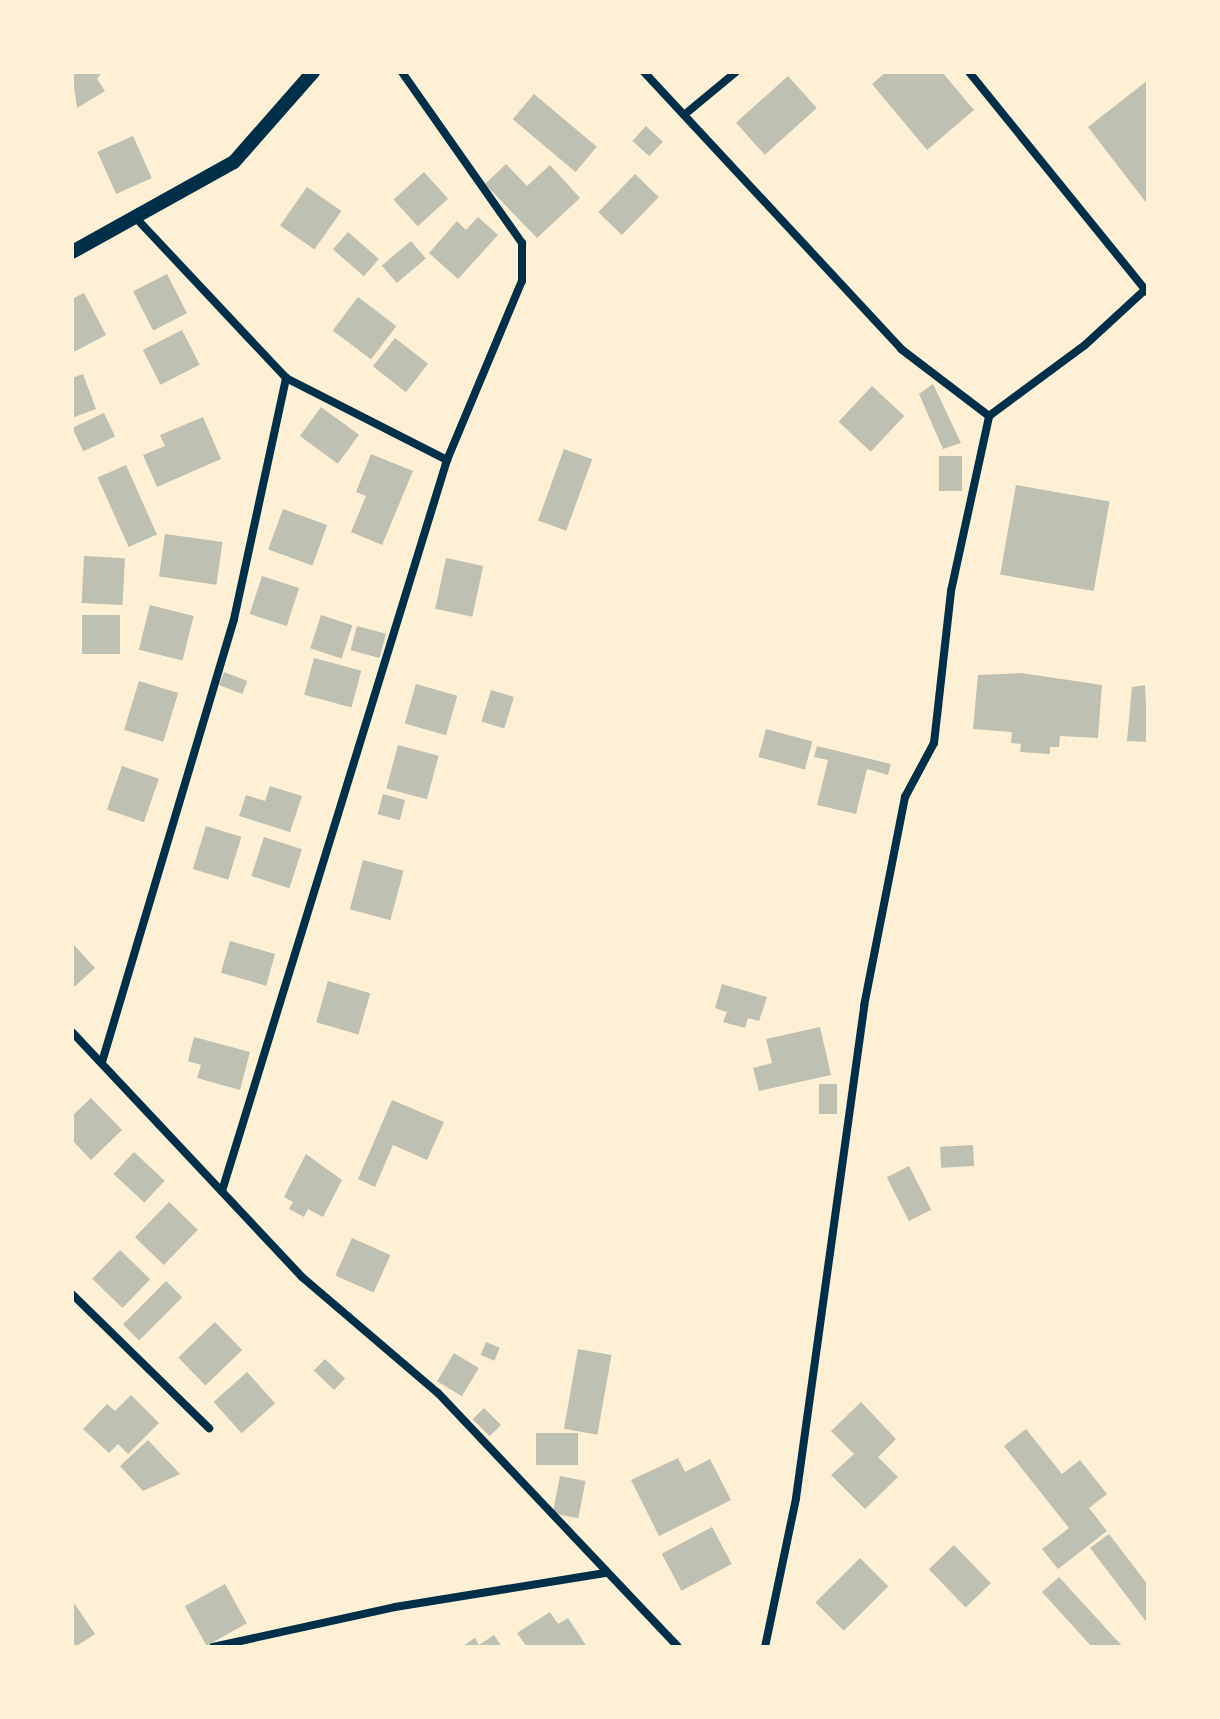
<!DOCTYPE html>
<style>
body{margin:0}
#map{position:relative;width:1220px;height:1719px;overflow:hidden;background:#fdf0d5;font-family:Commissioner,sans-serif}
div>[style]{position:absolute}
.building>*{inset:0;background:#bec0b2;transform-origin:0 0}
.minor>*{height:8px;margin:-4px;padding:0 4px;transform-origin:4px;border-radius:4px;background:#003049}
.tertiary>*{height:14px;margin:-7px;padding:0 7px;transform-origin:7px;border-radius:7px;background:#003049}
span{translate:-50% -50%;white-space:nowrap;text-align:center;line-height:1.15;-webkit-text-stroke:8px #fdf0d5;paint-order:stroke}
.frame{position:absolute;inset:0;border:74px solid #fdf0d5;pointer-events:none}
</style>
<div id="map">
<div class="building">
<div style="clip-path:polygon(72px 72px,102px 72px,97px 79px,105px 91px,77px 108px)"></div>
<div style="clip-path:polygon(886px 72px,942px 72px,974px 110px,927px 150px,872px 84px)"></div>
<div style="left:788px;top:76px;width:43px;height:70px;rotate:48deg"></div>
<div style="clip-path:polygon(1148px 80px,1148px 205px,1088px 127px)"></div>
<div style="left:534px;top:94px;width:82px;height:33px;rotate:40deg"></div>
<div style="left:646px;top:126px;width:23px;height:20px;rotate:43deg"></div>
<div style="left:133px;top:136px;width:46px;height:39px;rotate:66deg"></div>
<div style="clip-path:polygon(506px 164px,527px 186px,550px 165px,580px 198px,537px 238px,485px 184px)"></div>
<div style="left:424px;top:172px;width:36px;height:41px;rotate:48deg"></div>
<div style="left:635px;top:174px;width:33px;height:53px;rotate:44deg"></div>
<div style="left:307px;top:187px;width:42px;height:47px;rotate:35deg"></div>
<div style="clip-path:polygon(478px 217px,498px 235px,458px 279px,429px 253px,457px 221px,466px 230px)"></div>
<div style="left:348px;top:232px;width:41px;height:23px;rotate:41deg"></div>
<div style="left:411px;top:241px;width:23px;height:38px;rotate:50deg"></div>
<div style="left:167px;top:274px;width:44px;height:38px;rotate:63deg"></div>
<div style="clip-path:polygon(84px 293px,106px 335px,72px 353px,72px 299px)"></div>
<div style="left:358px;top:297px;width:48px;height:42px;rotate:37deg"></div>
<div style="left:182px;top:330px;width:39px;height:44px;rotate:63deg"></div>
<div style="left:395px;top:338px;width:42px;height:36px;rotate:38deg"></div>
<div style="clip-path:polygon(83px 374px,96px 409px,72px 418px,72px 378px)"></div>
<div style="clip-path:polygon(933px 384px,961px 443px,943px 449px,919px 394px)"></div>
<div style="left:872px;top:386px;width:44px;height:49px;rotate:43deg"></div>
<div style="left:321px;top:407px;width:47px;height:36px;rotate:36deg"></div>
<div style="left:104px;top:413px;width:26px;height:35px;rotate:65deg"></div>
<div style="clip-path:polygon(203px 417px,221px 459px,157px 487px,143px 455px,165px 446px,160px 435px)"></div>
<div style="left:564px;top:449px;width:30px;height:76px;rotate:20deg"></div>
<div style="clip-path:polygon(371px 454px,413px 471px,382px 545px,351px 532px,366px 496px,356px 492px)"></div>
<div style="left:939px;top:456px;width:23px;height:35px"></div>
<div style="left:126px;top:465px;width:76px;height:31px;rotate:66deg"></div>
<div style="left:1016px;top:485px;width:95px;height:91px;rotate:10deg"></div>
<div style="left:283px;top:509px;width:47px;height:43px;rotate:20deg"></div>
<div style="left:165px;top:534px;width:58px;height:43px;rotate:8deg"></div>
<div style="left:84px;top:556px;width:41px;height:47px;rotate:3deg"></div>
<div style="left:446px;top:558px;width:38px;height:52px;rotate:12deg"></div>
<div style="left:262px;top:576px;width:39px;height:40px;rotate:18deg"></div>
<div style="left:150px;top:605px;width:45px;height:46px;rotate:14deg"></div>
<div style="left:120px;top:615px;width:39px;height:38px;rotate:90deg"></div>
<div style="left:321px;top:615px;width:33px;height:35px;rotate:18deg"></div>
<div style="left:357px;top:626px;width:30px;height:25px;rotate:15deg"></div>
<div style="left:314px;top:658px;width:49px;height:38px;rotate:15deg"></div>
<div style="left:224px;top:672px;width:25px;height:14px;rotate:21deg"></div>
<div style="clip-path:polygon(1021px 673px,1102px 685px,1098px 738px,1060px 736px,1059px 747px,1050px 747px,1050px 754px,1020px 752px,1021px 744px,1011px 743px,1012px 732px,973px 729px,978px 675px)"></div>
<div style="left:139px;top:681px;width:41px;height:51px;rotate:17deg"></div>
<div style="left:416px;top:684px;width:43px;height:41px;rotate:16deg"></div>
<div style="clip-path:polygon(1145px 685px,1148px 742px,1127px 741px,1132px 687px)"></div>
<div style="left:491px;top:690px;width:24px;height:33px;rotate:17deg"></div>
<div style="left:766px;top:729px;width:48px;height:29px;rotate:15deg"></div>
<div style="left:398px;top:745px;width:42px;height:45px;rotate:15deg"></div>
<div style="clip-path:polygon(817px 746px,891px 764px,888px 775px,867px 769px,856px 814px,817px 805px,828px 760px,814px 757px)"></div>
<div style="left:122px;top:766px;width:39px;height:46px;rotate:19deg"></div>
<div style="clip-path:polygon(270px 786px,302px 796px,290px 832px,239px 816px,246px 795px,265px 801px)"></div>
<div style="left:383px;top:794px;width:23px;height:21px;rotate:15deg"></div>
<div style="left:206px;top:826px;width:37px;height:45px;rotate:17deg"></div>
<div style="left:264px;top:837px;width:40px;height:41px;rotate:18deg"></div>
<div style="left:363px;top:860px;width:42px;height:51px;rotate:15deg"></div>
<div style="left:230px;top:941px;width:47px;height:33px;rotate:16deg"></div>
<div style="clip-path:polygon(72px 943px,95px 968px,72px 989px)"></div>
<div style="left:328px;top:981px;width:44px;height:43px;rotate:16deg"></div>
<div style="clip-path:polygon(722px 984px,767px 997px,759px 1021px,748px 1018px,745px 1028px,723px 1022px,727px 1012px,715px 1008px)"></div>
<div style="clip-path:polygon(820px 1027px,831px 1075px,759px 1091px,753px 1068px,772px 1063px,766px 1039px)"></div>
<div style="clip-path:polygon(194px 1037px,250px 1052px,240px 1090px,197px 1078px,201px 1065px,188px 1061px)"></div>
<div style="left:819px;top:1084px;width:18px;height:30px"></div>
<div style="clip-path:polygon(91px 1098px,122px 1130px,91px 1160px,72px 1140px,72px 1116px)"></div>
<div style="clip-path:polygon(392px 1100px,444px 1122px,427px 1160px,393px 1145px,375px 1187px,358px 1179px)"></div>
<div style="left:973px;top:1145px;width:21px;height:33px;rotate:87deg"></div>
<div style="left:134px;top:1152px;width:42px;height:30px;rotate:43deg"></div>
<div style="clip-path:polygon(306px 1154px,342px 1180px,323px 1217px,308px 1209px,304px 1217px,289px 1209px,293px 1202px,284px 1197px)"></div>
<div style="left:909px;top:1166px;width:49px;height:25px;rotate:63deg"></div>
<div style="left:169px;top:1202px;width:40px;height:49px;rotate:44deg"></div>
<div style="left:352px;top:1238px;width:42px;height:41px;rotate:24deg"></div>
<div style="left:120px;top:1250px;width:42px;height:40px;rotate:44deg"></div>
<div style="left:166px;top:1281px;width:23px;height:61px;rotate:45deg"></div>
<div style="left:215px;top:1322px;width:39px;height:51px;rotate:46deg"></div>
<div style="left:486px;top:1342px;width:15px;height:14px;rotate:23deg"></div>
<div style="left:578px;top:1349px;width:34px;height:81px;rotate:10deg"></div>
<div style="left:454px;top:1353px;width:29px;height:33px;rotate:31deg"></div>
<div style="left:325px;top:1359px;width:28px;height:16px;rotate:44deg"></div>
<div style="left:247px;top:1372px;width:42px;height:45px;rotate:48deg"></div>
<div style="clip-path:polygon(131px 1395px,159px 1423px,128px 1454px,118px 1444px,109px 1453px,83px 1429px,107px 1404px,115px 1411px)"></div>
<div style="clip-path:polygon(861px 1402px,896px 1439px,878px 1457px,898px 1477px,865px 1509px,831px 1475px,854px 1454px,831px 1431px)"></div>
<div style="left:484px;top:1408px;width:24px;height:16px;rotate:45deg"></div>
<div style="clip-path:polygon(1026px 1429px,1062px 1474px,1080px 1460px,1107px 1494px,1089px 1508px,1107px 1531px,1058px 1569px,1042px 1549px,1069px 1528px,1004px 1446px)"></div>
<div style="left:536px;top:1433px;width:42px;height:32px"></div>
<div style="clip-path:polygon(148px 1440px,180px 1474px,143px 1491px,120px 1466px)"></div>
<div style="clip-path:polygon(678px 1458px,685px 1472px,710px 1459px,731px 1500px,659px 1536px,631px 1480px)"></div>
<div style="left:560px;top:1476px;width:26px;height:38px;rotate:11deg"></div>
<div style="left:712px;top:1527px;width:42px;height:57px;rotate:62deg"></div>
<div style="clip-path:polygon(1109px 1534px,1148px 1585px,1148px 1624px,1090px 1548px)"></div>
<div style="left:954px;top:1545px;width:53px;height:35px;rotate:46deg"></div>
<div style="left:860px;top:1558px;width:40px;height:63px;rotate:45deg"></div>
<div style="clip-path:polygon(1059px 1577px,1123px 1647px,1092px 1647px,1042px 1592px)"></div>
<div style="left:225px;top:1584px;width:45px;height:46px;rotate:61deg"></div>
<div style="clip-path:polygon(72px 1600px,95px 1634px,75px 1647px,72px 1647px)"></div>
<div style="clip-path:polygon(550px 1612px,558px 1624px,568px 1618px,587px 1647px,527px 1647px,517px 1633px)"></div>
<div style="clip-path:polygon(494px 1635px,502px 1647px,461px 1647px,475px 1638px,479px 1645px)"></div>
</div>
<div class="minor">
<div style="left:644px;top:72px;width:378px;rotate:47.1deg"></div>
<div style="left:901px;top:349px;width:111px;rotate:37.3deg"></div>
<div style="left:989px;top:416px;width:119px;rotate:-36.5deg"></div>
<div style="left:1085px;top:345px;width:86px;rotate:-42.6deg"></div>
<div style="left:969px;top:72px;width:283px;rotate:51deg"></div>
<div style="left:684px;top:115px;width:67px;rotate:-39.6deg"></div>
<div style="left:135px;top:217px;width:221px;rotate:46.8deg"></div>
<div style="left:286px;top:378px;width:181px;rotate:27deg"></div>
<div style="left:72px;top:1032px;width:336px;rotate:46.8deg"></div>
<div style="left:302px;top:1277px;width:179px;rotate:40.5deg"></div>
<div style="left:438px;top:1393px;width:349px;rotate:46.6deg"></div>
<div style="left:102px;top:1062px;width:462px;rotate:-73.4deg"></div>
<div style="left:234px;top:619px;width:247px;rotate:-77.8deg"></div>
<div style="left:222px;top:1191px;width:765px;rotate:-72.89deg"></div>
<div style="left:447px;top:460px;width:194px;rotate:-67.3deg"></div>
<div style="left:522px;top:281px;width:38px;rotate:-90deg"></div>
<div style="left:522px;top:243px;width:209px;rotate:-125.1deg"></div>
<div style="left:72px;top:1294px;width:192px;rotate:44.4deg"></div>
<div style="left:213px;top:1647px;width:186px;rotate:-12.4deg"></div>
<div style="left:395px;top:1607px;width:213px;rotate:-9.2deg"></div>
<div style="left:765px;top:1647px;width:152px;rotate:-78.2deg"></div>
<div style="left:796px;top:1498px;width:497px;rotate:-82.1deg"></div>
<div style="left:864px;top:1006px;width:213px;rotate:-78.9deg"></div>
<div style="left:905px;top:797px;width:61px;rotate:-61.8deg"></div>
<div style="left:934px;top:743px;width:153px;rotate:-83.6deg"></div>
<div style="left:951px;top:591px;width:179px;rotate:-77.7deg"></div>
</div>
<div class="tertiary">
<div style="left:72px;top:252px;width:185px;rotate:-29.1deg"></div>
<div style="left:234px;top:162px;width:120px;rotate:-48.7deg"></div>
</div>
<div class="frame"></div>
</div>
